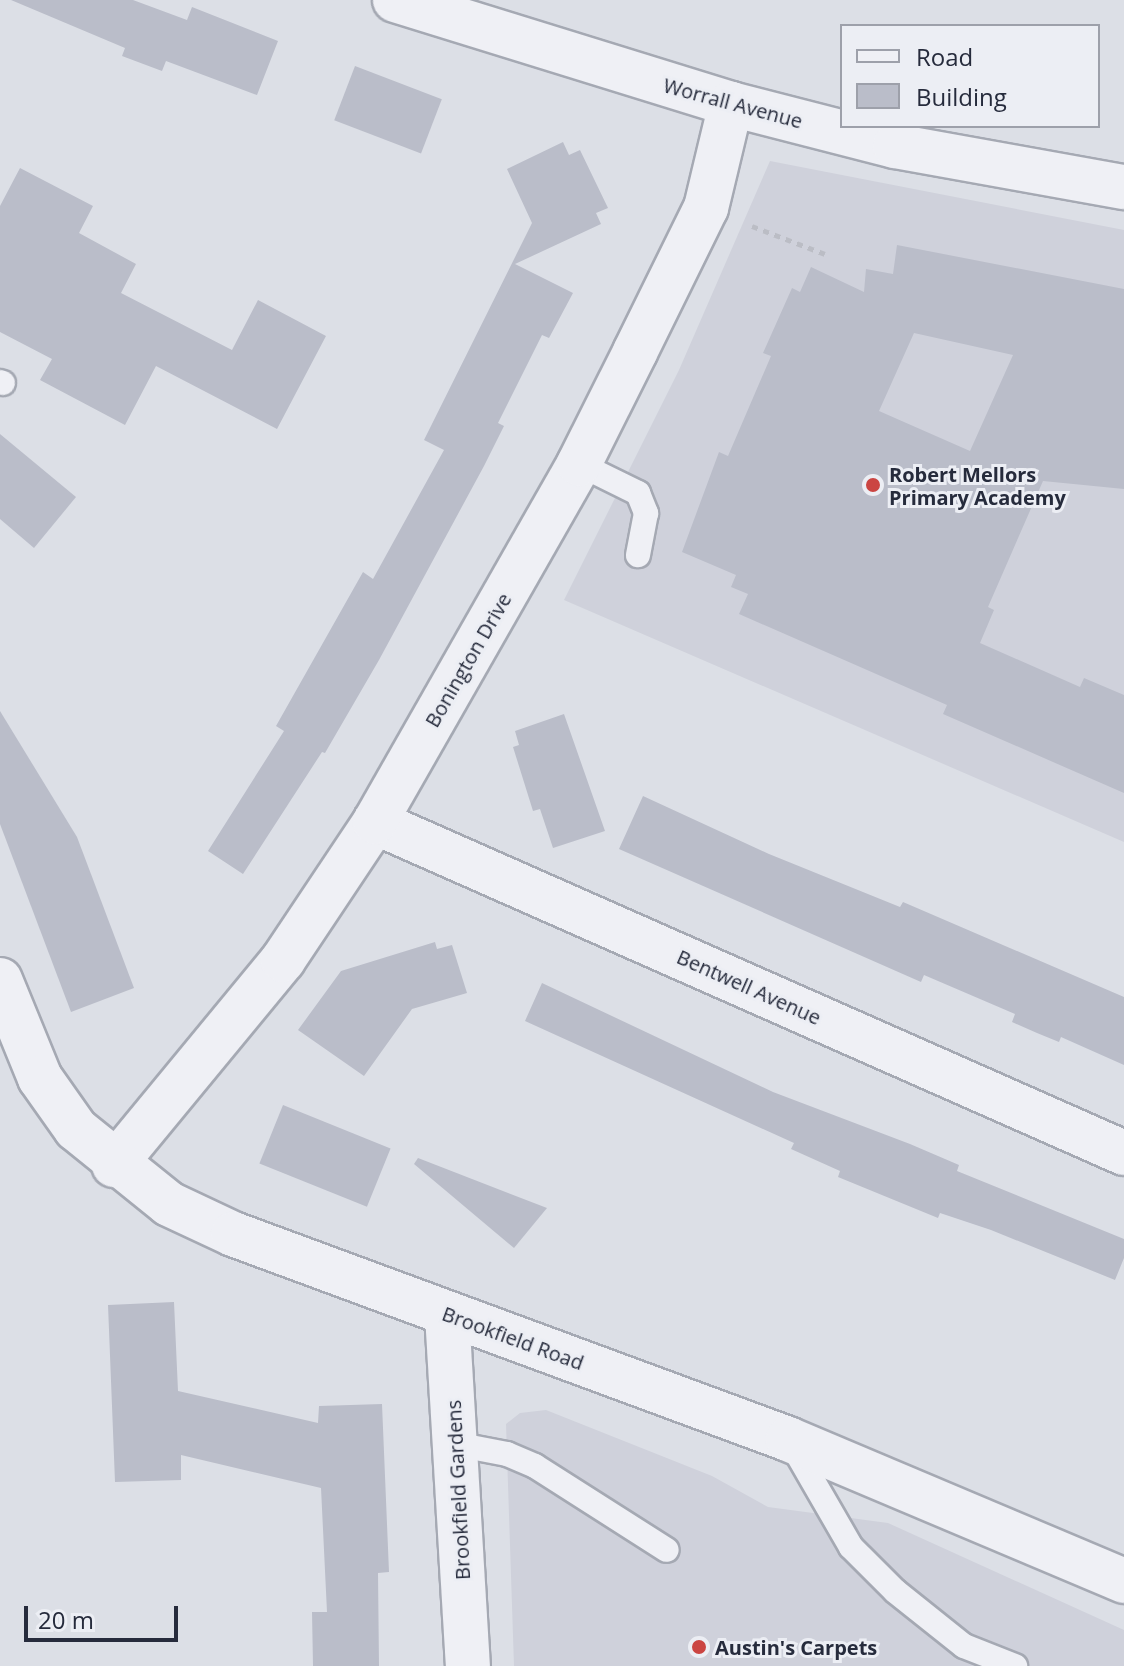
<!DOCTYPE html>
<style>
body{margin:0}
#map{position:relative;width:1124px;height:1666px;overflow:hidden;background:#dcdfe6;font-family:"Open Sans",sans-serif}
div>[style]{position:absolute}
.built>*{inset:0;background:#cfd1db}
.building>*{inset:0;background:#babdc9;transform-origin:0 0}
.path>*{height:5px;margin-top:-2.5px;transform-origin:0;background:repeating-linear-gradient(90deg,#bbbdc5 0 6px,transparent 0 12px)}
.roads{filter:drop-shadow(2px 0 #a5a9b3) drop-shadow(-2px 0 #a5a9b3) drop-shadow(0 2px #a5a9b3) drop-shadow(0 -2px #a5a9b3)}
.service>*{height:24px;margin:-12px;padding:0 12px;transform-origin:12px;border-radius:12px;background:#eff0f5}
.minor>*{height:44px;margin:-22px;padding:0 22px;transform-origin:22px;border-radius:22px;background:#eff0f5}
.tertiary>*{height:44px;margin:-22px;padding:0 22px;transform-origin:22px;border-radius:22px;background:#eff0f5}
.dots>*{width:22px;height:22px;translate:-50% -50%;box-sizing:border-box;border:4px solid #eceef4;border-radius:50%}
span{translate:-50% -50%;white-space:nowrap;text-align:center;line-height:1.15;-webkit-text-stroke:6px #eceef4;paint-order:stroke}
.street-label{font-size:20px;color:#262b3c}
.poi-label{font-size:20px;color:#262b3c;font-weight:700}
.left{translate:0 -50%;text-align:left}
.legend{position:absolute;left:840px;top:24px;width:260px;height:104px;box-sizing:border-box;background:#eceef4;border:2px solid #9da0aa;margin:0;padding:10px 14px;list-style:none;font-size:24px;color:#262b3c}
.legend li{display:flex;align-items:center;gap:16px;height:40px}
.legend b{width:40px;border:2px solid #9da0aa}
.scale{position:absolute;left:24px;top:1606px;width:154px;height:36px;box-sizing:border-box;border:4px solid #262b3c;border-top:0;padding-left:10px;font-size:24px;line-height:28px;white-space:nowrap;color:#262b3c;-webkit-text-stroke:6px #eceef4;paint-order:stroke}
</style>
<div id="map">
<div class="built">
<div style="clip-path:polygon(770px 161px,1124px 230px,1124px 842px,564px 600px,679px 370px)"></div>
<div style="clip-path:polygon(546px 1410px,712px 1476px,768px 1507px,888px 1523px,1124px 1630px,1124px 1666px,514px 1666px,506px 1424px,520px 1413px)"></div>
</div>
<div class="building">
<div style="clip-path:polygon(11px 0,133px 0,187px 20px,192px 7px,278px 41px,257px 95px,166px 61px,162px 71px,122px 56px,125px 48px)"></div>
<div style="left:355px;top:66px;width:93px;height:58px;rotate:21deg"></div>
<div style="clip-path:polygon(563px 142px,569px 155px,580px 150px,608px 208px,596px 213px,601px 224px,515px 264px,573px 293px,549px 338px,542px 335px,498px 423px,504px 426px,484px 466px,379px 660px,325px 753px,322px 752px,243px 874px,208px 851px,284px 731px,276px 726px,363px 572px,373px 579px,444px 450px,424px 440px,532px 223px,507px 169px)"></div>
<div style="clip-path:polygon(20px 168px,93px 206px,79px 233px,136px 264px,121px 293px,232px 350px,258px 300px,326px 336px,277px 429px,156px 366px,125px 425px,40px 380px,52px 359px,0 332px,0 206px)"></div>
<div style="clip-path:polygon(evenodd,897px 245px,1124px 289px,1124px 489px,1043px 481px,988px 607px,994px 610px,980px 643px,1080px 687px,1084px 678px,1124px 695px,1124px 793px,943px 714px,947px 705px,739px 614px,748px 594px,731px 587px,736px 575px,682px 552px,719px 452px,728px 456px,771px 356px,763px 353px,792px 288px,800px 292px,811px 267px,864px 292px,866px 269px,893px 274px,897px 245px,914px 333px,1013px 355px,970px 451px,879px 411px,914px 333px)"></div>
<div style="clip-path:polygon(0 434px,76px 497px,34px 548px,0 519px)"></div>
<div style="clip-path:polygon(0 711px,77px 837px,134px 988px,71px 1012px,0 824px)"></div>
<div style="clip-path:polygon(564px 714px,605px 831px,553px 848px,540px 809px,533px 811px,513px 747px,519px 745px,515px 731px)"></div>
<div style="clip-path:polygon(643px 796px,769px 854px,900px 907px,903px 902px,1124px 997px,1124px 1065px,1061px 1037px,1059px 1042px,1037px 1033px,1012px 1022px,1015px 1014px,924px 975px,921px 982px,619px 849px)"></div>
<div style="clip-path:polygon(435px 942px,437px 949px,452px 945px,467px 993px,412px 1009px,364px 1076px,298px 1030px,341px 971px)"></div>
<div style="clip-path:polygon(542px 983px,773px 1092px,910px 1144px,959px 1165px,957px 1171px,1124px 1239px,1124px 1258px,1115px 1280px,991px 1230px,940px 1213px,938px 1218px,838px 1177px,840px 1171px,791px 1149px,794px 1143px,525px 1021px)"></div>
<div style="left:283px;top:1105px;width:116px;height:63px;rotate:22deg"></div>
<div style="clip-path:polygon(418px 1158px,547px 1208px,514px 1248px,414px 1164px)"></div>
<div style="clip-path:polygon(174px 1302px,178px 1391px,318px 1423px,319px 1406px,382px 1404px,389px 1572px,378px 1573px,379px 1666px,313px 1666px,312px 1612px,327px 1612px,321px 1488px,181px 1455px,181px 1480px,115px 1482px,108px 1305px)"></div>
</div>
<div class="path">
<div style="left:752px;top:226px;width:78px;rotate:21deg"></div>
</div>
<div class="roads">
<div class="service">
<div style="left:0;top:382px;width:3px;rotate:18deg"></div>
<div style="left:579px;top:464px;width:66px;rotate:26.2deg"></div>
<div style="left:638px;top:493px;width:22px;rotate:68deg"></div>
<div style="left:646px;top:513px;width:43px;rotate:100.8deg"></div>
<div style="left:791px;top:1443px;width:120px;rotate:60deg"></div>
<div style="left:851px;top:1547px;width:62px;rotate:45deg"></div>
<div style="left:895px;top:1591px;width:88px;rotate:38.6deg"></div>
<div style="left:964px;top:1646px;width:55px;rotate:21.4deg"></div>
<div style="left:455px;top:1444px;width:53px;rotate:10.9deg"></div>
<div style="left:507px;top:1454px;width:30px;rotate:23deg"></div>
<div style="left:535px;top:1466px;width:156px;rotate:32.5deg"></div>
</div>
<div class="minor">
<div style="left:395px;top:0;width:352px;rotate:17.2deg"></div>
<div style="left:731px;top:104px;width:169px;rotate:14.4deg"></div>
<div style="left:895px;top:146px;width:233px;rotate:10.2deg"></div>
<div style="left:375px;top:822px;width:819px;rotate:23.84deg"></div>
<div style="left:114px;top:1165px;width:266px;rotate:-50.5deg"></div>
<div style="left:283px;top:960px;width:166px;rotate:-56.3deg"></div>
<div style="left:375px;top:822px;width:412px;rotate:-60.3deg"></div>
<div style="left:579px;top:464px;width:125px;rotate:-63.4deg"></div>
<div style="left:635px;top:352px;width:161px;rotate:-63.8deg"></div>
<div style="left:706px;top:208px;width:107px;rotate:-76.5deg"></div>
<div style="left:447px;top:1314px;width:353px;rotate:86.6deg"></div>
</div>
<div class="tertiary">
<div style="left:0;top:980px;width:106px;rotate:67.8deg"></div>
<div style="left:40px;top:1078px;width:62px;rotate:54.8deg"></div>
<div style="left:76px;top:1129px;width:119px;rotate:38.9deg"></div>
<div style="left:169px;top:1204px;width:71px;rotate:25.1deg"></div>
<div style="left:233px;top:1234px;width:592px;rotate:20.27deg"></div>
<div style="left:788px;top:1439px;width:365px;rotate:22.9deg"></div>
</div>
</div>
<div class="dots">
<div style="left:873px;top:485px;background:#cb4542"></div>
<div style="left:699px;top:1647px;background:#cb4542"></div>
</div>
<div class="street-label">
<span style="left:733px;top:103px;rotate:15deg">Worrall Avenue</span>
<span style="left:468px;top:660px;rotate:-60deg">Bonington Drive</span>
<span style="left:749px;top:987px;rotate:24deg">Bentwell Avenue</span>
<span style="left:513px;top:1338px;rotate:20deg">Brookfield Road</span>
<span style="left:458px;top:1490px;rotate:-93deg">Brookfield Gardens</span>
</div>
<div class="poi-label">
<span class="left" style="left:889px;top:486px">Robert Mellors<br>Primary Academy</span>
<span class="left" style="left:715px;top:1647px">Austin's Carpets</span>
</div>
<ul class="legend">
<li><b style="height:10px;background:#eff0f5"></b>Road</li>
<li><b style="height:22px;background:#babdc9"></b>Building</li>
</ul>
<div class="scale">20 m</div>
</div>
